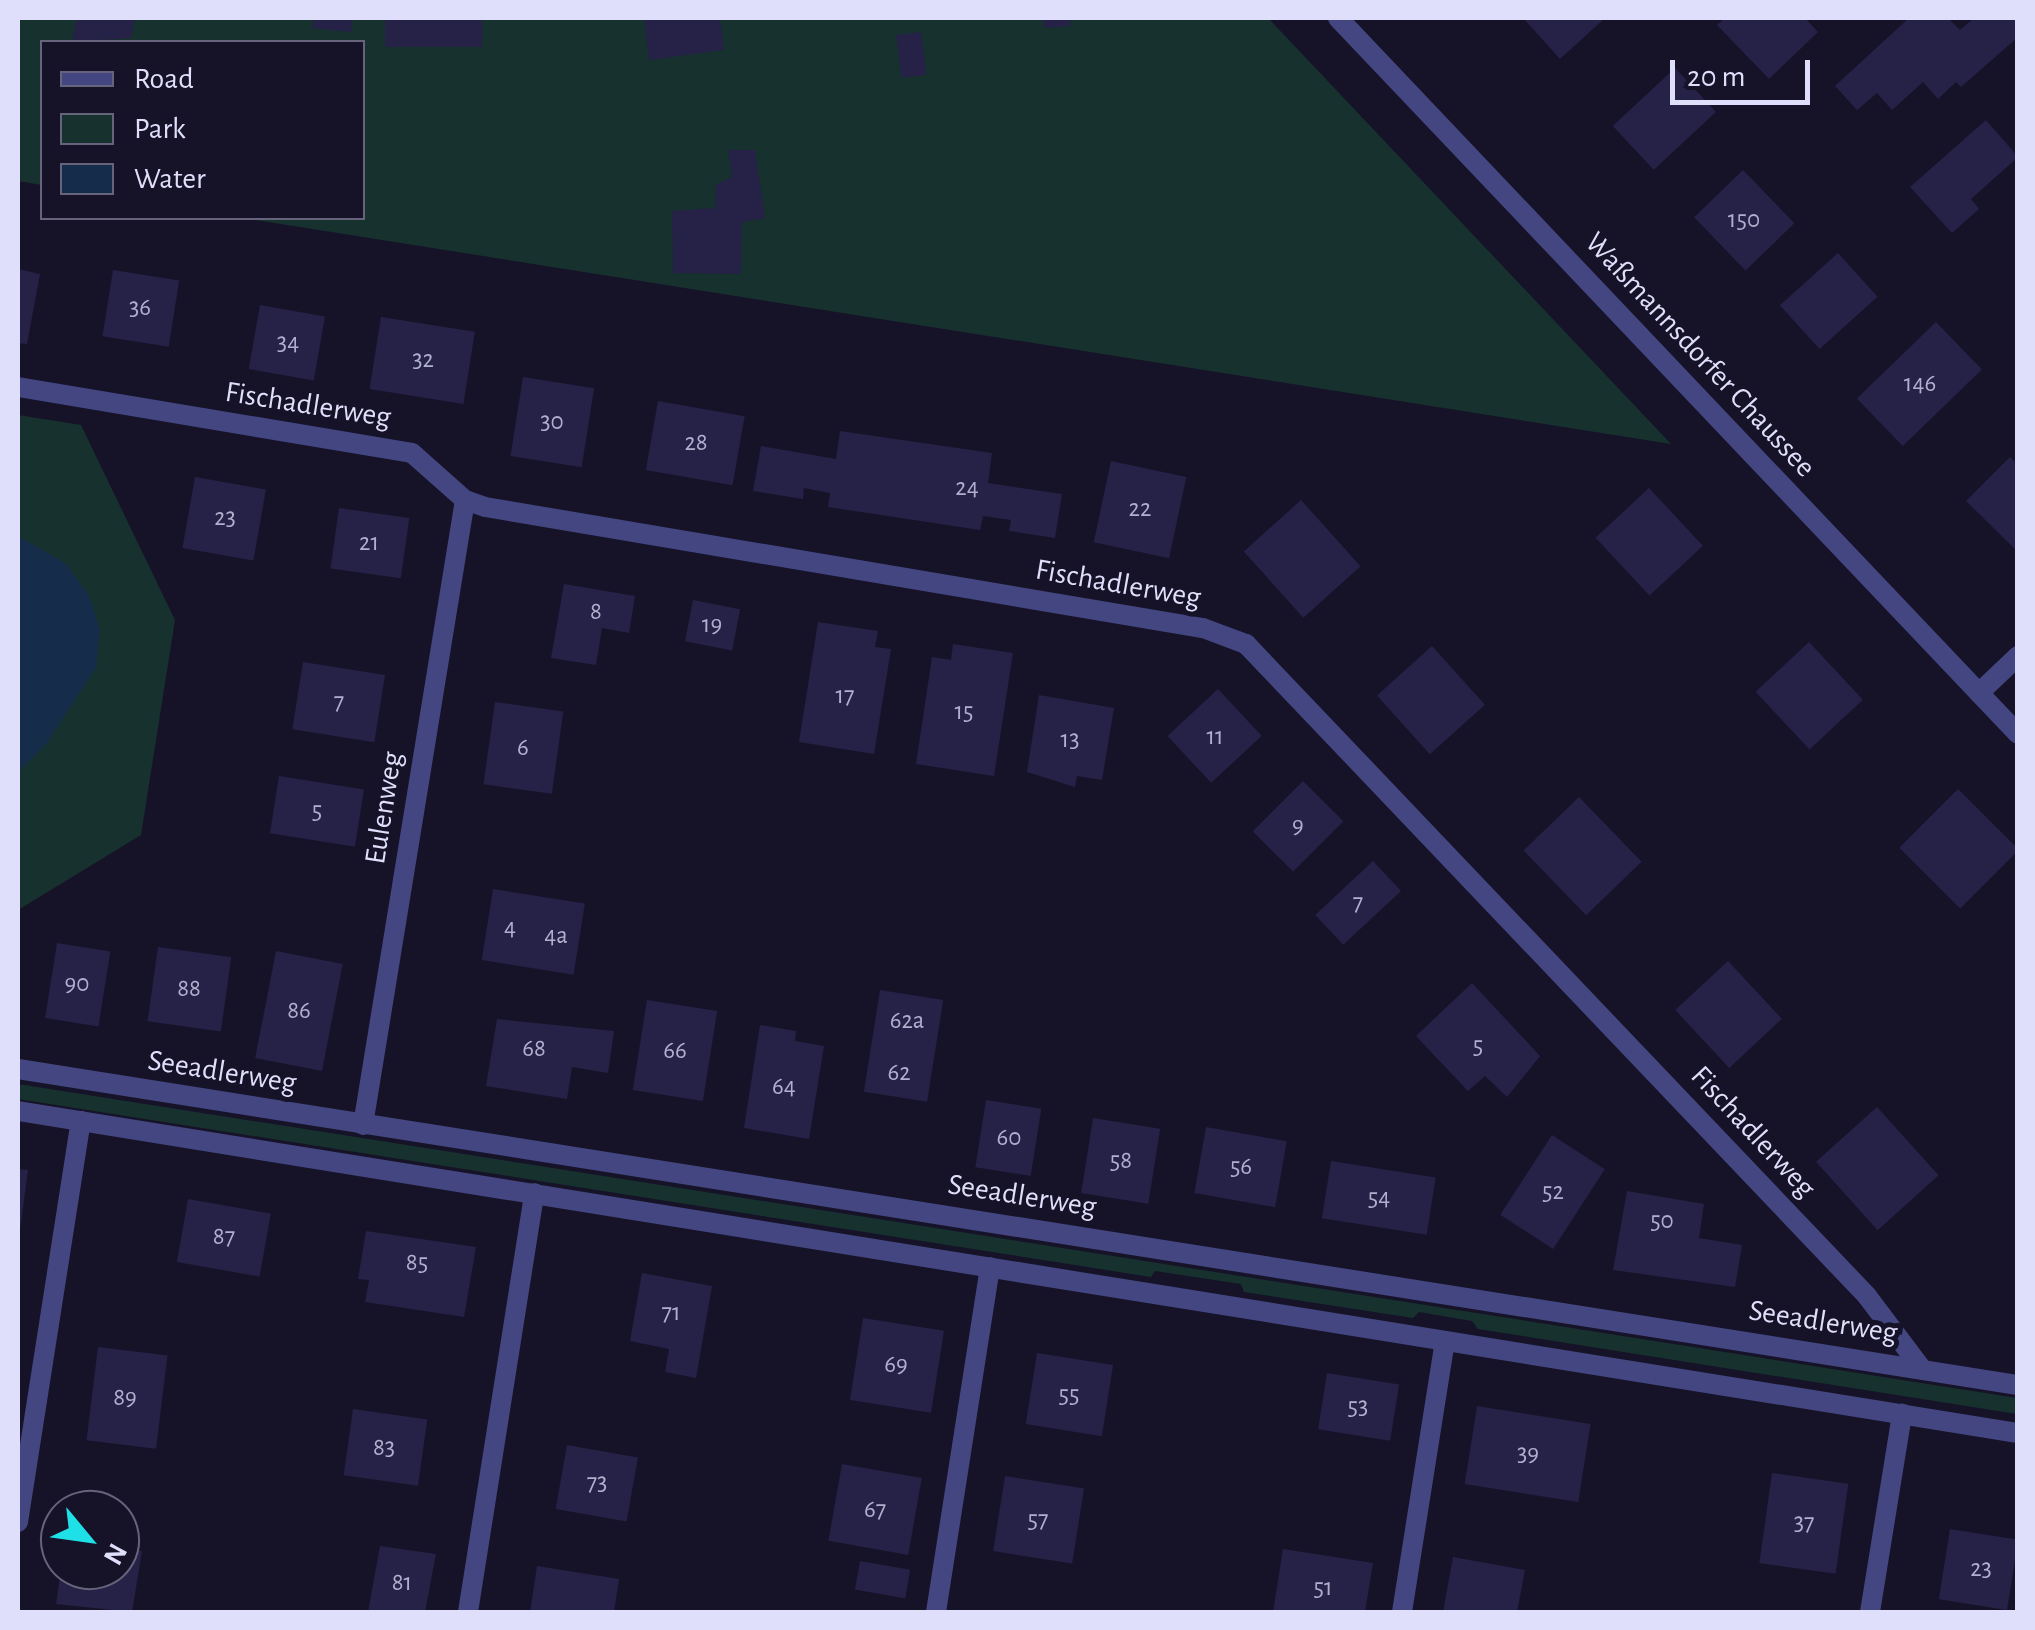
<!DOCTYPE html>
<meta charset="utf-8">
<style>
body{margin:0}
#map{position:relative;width:2035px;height:1630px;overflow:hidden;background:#161328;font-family:"Alegreya Sans",sans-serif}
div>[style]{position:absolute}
.green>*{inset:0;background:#17312f}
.water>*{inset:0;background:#152d4a}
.building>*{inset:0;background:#262147;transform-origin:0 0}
.minor>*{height:20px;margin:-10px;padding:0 10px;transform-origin:10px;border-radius:10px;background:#444682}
.tertiary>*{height:20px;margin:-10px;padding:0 10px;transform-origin:10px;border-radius:10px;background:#444682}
span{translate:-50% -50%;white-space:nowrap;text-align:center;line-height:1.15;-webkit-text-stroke:10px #161328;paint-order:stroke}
.number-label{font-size:25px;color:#b1afce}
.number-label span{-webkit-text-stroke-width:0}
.street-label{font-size:30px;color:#dfdefb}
.frame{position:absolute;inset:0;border:20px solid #dfdefb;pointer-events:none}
.legend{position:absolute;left:40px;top:40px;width:325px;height:180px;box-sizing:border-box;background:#161328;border:2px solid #66647c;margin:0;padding:12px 18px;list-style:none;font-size:30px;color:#dfdefb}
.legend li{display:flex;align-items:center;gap:20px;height:50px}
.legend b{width:50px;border:2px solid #66647c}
.north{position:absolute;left:40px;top:1490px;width:100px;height:100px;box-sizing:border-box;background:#161328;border:2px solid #66647c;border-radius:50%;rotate:119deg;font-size:28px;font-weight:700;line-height:40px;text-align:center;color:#dfdefb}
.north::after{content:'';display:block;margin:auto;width:35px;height:45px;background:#1fe0e6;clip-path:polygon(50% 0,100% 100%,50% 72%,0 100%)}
.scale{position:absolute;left:1670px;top:60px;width:140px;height:45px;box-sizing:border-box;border:5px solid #dfdefb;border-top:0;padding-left:12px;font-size:30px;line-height:35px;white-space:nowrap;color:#dfdefb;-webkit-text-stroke:8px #161328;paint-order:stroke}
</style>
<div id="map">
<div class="green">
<div style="clip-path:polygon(18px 18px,1268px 18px,1671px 444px,243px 218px,362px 218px,362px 42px,42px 42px,42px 185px,18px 181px)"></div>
<div style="clip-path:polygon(18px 415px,81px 425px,175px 620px,141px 835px,18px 910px)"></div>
<div style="clip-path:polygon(18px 1084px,2017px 1398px,2017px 1414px,1478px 1329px,1472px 1321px,1419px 1312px,1413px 1318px,1244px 1292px,1241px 1284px,1155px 1271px,1151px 1277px,18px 1099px)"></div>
</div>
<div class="water">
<div style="clip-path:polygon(18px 536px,66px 564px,89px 596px,100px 630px,96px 667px,47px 743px,18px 772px)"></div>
</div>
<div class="building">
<div style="clip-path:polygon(77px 18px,135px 18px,131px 38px,72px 42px)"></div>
<div style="clip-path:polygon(314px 18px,353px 18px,351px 32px,312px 28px)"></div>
<div style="left:385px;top:18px;width:97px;height:29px"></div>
<div style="clip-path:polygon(644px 18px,720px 18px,724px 50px,649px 60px)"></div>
<div style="clip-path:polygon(1043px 18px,1069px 18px,1071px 26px,1044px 28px)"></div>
<div style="clip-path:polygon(1523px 18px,1605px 18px,1560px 59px)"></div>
<div style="clip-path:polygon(1725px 18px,1805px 18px,1818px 32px,1769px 79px,1717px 25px)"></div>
<div style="clip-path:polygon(1909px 18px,1948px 18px,1960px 30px,1974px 18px,2018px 18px,2018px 37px,1961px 87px,1956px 82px,1938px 99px,1923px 82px,1892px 110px,1877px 93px,1857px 110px,1835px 86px)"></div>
<div style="left:921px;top:32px;width:43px;height:25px;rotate:83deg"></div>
<div style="left:1675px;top:68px;width:60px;height:85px;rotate:47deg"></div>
<div style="clip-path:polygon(1986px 120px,2018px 157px,1971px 199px,1979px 209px,1952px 233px,1910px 187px)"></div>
<div style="clip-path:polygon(728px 150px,755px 150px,765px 218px,742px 222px,741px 274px,673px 273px,672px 211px,715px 208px,716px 185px,732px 177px)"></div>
<div style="left:1743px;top:170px;width:74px;height:68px;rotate:46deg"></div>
<div style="left:1838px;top:253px;width:59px;height:78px;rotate:48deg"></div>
<div style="clip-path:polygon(18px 269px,40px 274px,27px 344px,18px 343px)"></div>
<div style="left:113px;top:270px;width:67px;height:67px;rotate:9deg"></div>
<div style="left:260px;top:305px;width:66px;height:65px;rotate:10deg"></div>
<div style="left:381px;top:317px;width:95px;height:73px;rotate:9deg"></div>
<div style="left:1936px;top:322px;width:66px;height:110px;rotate:46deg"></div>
<div style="left:523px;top:377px;width:72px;height:80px;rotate:9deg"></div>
<div style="left:658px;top:401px;width:88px;height:70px;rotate:10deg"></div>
<div style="clip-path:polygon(840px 431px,992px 453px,988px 483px,1062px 494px,1055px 538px,1009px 531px,1011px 520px,983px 516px,980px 530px,828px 507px,830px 493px,804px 488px,803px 499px,753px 491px,761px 446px,836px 459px)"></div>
<div style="clip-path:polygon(2010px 457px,2018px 465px,2018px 552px,1966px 501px)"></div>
<div style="left:1111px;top:461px;width:77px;height:83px;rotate:12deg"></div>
<div style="left:195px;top:477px;width:72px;height:72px;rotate:10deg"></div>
<div style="left:1649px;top:488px;width:79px;height:73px;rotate:47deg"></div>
<div style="left:1301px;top:500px;width:89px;height:77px;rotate:48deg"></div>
<div style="left:339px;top:508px;width:71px;height:61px;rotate:8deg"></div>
<div style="clip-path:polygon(564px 584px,635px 596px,629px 633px,602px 628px,596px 665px,551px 658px)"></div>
<div style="left:693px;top:600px;width:48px;height:42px;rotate:11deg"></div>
<div style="clip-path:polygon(818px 622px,878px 631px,875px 647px,891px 649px,874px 754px,799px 742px)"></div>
<div style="left:1809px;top:642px;width:79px;height:73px;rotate:47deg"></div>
<div style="clip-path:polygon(953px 644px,1013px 653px,994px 776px,916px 764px,932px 657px,951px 660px)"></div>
<div style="left:1432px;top:646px;width:79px;height:74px;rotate:48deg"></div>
<div style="left:303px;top:662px;width:83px;height:68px;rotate:9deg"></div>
<div style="left:1218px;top:689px;width:64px;height:69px;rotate:47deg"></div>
<div style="clip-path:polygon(1039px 695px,1114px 708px,1102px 780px,1077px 776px,1075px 787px,1027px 772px)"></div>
<div style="left:495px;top:702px;width:69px;height:83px;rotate:8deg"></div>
<div style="left:279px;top:776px;width:86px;height:58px;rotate:9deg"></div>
<div style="left:1303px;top:781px;width:57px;height:71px;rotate:45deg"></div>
<div style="left:1958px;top:789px;width:86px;height:83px;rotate:45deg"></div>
<div style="left:1579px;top:797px;width:90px;height:77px;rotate:46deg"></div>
<div style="left:1373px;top:861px;width:41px;height:79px;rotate:47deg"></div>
<div style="left:493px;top:889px;width:93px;height:72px;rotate:9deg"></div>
<div style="left:57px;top:943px;width:54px;height:76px;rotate:9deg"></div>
<div style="left:158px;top:947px;width:74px;height:75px;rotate:8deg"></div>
<div style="left:276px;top:951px;width:68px;height:109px;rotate:11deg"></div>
<div style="left:1728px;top:961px;width:79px;height:72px;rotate:47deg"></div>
<div style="clip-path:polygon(1472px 983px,1540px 1056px,1507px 1097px,1485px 1076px,1468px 1091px,1416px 1036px)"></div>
<div style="left:880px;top:990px;width:64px;height:103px;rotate:9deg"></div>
<div style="left:647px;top:1000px;width:71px;height:91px;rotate:9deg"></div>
<div style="clip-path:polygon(497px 1019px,614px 1031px,608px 1073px,572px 1067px,567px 1099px,486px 1086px)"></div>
<div style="clip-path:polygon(760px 1025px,796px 1031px,795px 1041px,824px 1046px,809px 1139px,744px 1128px)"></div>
<div style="left:986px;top:1100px;width:56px;height:68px;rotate:9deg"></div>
<div style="left:1877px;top:1107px;width:92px;height:82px;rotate:48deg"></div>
<div style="left:1093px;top:1118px;width:68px;height:76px;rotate:9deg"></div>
<div style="left:1206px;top:1127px;width:82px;height:67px;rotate:10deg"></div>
<div style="left:1552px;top:1135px;width:63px;height:95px;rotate:33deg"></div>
<div style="left:1331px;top:1161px;width:106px;height:58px;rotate:9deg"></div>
<div style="clip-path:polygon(18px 1169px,28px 1170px,20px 1230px,18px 1230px)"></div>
<div style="clip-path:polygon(1627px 1191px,1704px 1204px,1699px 1238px,1742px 1245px,1735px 1287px,1613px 1270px)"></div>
<div style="left:188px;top:1199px;width:84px;height:64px;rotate:10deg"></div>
<div style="clip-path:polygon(366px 1231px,476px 1247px,464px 1317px,365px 1302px,369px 1280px,358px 1279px)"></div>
<div style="clip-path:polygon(642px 1273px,712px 1286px,696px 1378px,665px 1372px,669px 1349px,630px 1341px)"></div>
<div style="left:863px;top:1318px;width:82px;height:83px;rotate:9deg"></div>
<div style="left:98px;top:1347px;width:70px;height:94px;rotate:7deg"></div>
<div style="left:1037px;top:1353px;width:77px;height:72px;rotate:9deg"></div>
<div style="left:1327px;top:1373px;width:73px;height:57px;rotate:9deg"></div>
<div style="left:1477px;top:1406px;width:115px;height:79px;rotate:9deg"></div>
<div style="left:353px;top:1409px;width:75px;height:67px;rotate:8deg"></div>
<div style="left:567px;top:1445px;width:72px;height:65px;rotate:10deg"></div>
<div style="left:842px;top:1464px;width:81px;height:78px;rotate:10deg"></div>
<div style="left:1772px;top:1473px;width:77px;height:91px;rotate:8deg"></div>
<div style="left:1005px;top:1476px;width:80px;height:76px;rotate:9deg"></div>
<div style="left:1950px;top:1529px;width:69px;height:71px;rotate:9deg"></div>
<div style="clip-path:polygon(380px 1546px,436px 1554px,425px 1612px,368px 1612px)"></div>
<div style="clip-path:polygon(120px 1548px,142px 1551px,132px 1612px,56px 1604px,61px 1570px,120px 1570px)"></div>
<div style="clip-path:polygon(1283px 1549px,1373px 1563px,1365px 1612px,1273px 1612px)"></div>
<div style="clip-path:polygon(1453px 1557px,1525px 1570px,1517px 1612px,1443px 1612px)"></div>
<div style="left:860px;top:1561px;width:51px;height:29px;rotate:10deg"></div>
<div style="clip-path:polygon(537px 1566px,619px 1579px,614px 1612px,530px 1612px)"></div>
</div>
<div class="minor">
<div style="left:18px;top:387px;width:399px;rotate:9.5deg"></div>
<div style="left:412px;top:453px;width:71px;rotate:41.6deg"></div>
<div style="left:465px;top:500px;width:21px;rotate:19deg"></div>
<div style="left:485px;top:507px;width:728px;rotate:9.57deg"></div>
<div style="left:1203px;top:628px;width:46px;rotate:20.4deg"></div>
<div style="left:1246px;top:644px;width:900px;rotate:46.39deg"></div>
<div style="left:1867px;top:1296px;width:91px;rotate:53deg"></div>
<div style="left:1979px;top:693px;width:54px;rotate:-43.5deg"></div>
<div style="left:18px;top:1069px;width:2025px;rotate:8.98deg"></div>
<div style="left:18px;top:1111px;width:2026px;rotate:9.15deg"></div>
<div style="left:363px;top:1125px;width:633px;rotate:-80.73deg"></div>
<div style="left:18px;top:1522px;width:406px;rotate:-81.1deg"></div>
<div style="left:468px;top:1612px;width:424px;rotate:-81deg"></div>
<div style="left:936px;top:1612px;width:349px;rotate:-81.1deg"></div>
<div style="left:1402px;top:1612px;width:274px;rotate:-81deg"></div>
<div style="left:1870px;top:1612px;width:201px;rotate:-80.8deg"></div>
</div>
<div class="tertiary">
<div style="left:1338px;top:18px;width:987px;rotate:46.48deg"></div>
</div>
<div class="number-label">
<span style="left:1744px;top:220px">150</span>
<span style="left:140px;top:308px">36</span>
<span style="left:288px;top:343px">34</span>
<span style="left:423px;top:360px">32</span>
<span style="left:1920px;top:384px">146</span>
<span style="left:552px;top:422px">30</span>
<span style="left:696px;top:443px">28</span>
<span style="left:967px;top:488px">24</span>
<span style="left:1140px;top:509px">22</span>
<span style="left:225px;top:518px">23</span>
<span style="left:369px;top:543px">21</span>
<span style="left:596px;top:612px">8</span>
<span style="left:712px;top:625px">19</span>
<span style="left:845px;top:696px">17</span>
<span style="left:339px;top:702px">7</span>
<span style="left:964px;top:712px">15</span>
<span style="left:1215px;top:737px">11</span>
<span style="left:1070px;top:740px">13</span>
<span style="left:523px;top:748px">6</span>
<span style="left:317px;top:811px">5</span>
<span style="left:1298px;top:826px">9</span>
<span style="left:1358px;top:903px">7</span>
<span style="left:510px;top:928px">4</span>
<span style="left:556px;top:936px">4a</span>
<span style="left:77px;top:984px">90</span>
<span style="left:189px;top:989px">88</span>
<span style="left:299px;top:1011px">86</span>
<span style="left:907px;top:1021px">62a</span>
<span style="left:1478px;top:1046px">5</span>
<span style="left:534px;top:1049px">68</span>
<span style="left:675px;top:1051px">66</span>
<span style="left:899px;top:1073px">62</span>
<span style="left:784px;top:1087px">64</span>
<span style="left:1009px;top:1138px">60</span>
<span style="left:1121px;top:1161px">58</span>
<span style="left:1241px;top:1167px">56</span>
<span style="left:1553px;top:1192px">52</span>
<span style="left:1379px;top:1198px">54</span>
<span style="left:1662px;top:1221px">50</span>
<span style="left:224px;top:1237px">87</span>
<span style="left:417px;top:1263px">85</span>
<span style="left:671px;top:1313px">71</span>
<span style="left:896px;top:1365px">69</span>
<span style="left:1069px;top:1395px">55</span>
<span style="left:125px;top:1398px">89</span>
<span style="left:1358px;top:1407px">53</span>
<span style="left:384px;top:1448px">83</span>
<span style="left:1528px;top:1454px">39</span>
<span style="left:597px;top:1483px">73</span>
<span style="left:875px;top:1510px">67</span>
<span style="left:1038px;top:1520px">57</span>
<span style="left:1804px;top:1523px">37</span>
<span style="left:1981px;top:1569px">23</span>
<span style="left:402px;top:1583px">81</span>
<span style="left:1323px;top:1588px">51</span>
</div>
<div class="street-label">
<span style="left:1700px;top:355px;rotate:47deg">Waßmannsdorfer Chaussee</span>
<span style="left:308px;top:405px;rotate:9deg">Fischadlerweg</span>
<span style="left:1118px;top:584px;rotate:10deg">Fischadlerweg</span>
<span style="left:384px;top:808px;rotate:-81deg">Eulenweg</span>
<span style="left:222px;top:1072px;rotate:9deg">Seeadlerweg</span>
<span style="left:1753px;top:1132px;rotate:47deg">Fischadlerweg</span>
<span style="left:1022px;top:1196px;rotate:9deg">Seeadlerweg</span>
<span style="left:1823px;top:1322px;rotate:9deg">Seeadlerweg</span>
</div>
<div class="frame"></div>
<ul class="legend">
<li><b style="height:12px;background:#444682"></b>Road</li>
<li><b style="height:28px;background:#17312f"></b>Park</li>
<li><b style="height:28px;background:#152d4a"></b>Water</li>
</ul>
<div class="north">N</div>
<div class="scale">20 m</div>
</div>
